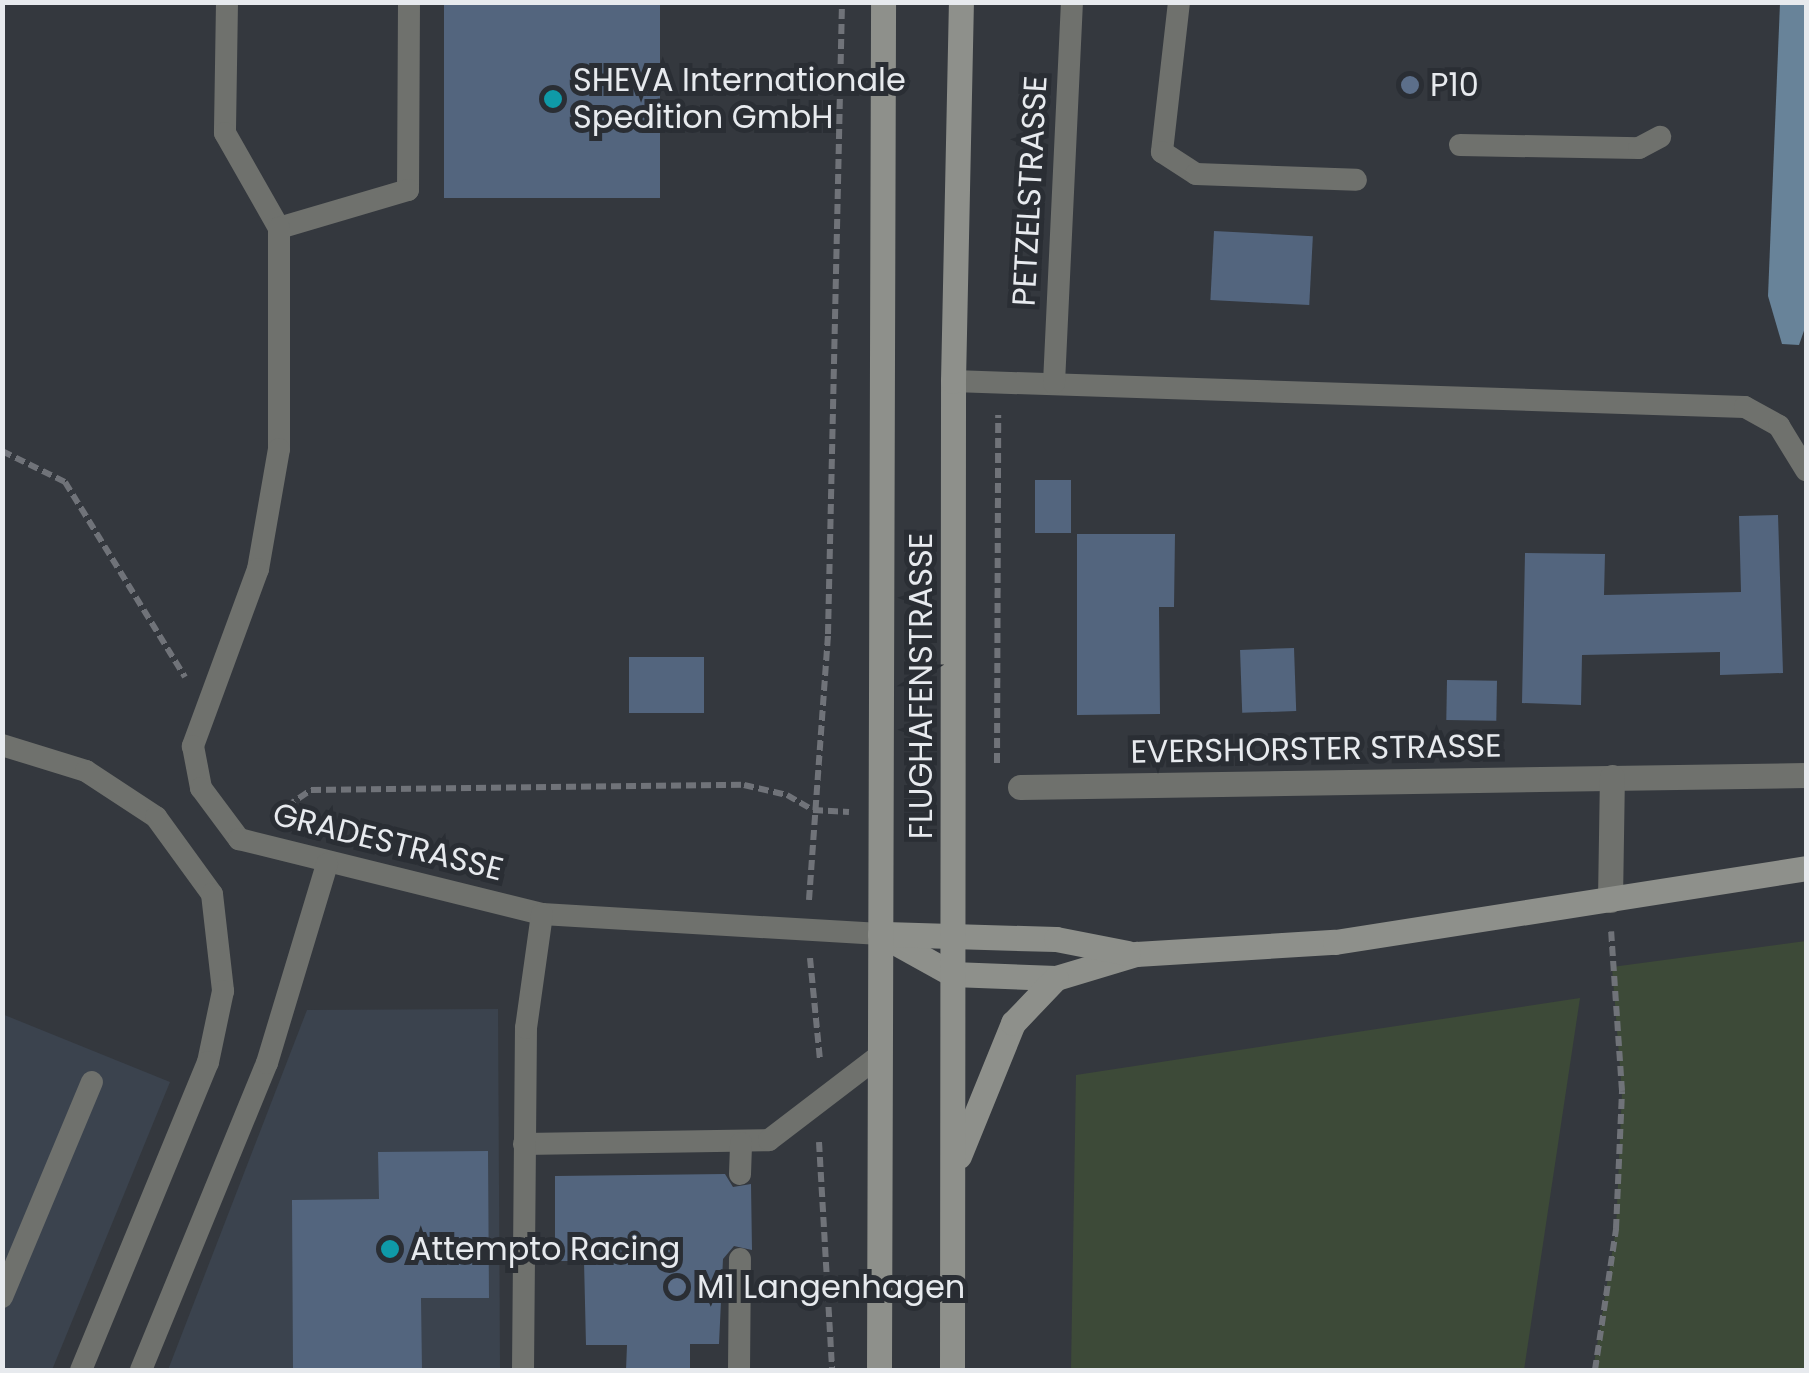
<!DOCTYPE html>
<style>
body{margin:0}
#map{position:relative;width:1809px;height:1373px;overflow:hidden;background:#34383e;font-family:Poppins,sans-serif}
div>[style]{position:absolute}
.built>*{inset:0;background:#3b434e}
.green>*{inset:0;background:#3d4a38}
.water>*{inset:0;background:#688399}
.building>*{inset:0;background:#53657e;transform-origin:0 0}
.path>*{height:6px;margin-top:-3px;transform-origin:0;background:repeating-linear-gradient(90deg,#707379 0 10px,transparent 0 15px)}
.lane>*{height:22px;margin:-11px;padding:0 11px;transform-origin:11px;border-radius:11px;background:#6f716d}
.street>*{height:25px;margin:-12.5px;padding:0 12.5px;transform-origin:12.5px;border-radius:12.5px;background:#6f716d}
.secondary>*{height:25px;margin:-12.5px;padding:0 12.5px;transform-origin:12.5px;border-radius:12.5px;background:#8e908b}
.dots>*{width:28px;height:28px;translate:-50% -50%;box-sizing:border-box;border:5px solid #2a2e34;border-radius:50%}
span{translate:-50% -50%;white-space:nowrap;text-align:center;line-height:1.15;-webkit-text-stroke:10px #2a2e34;paint-order:stroke}
.poi-label{font-size:32px;color:#e7eaee}
.left{translate:0 -50%;text-align:left}
.street-label{font-size:32px;color:#e7eaee}
.frame{position:absolute;inset:0;border:5px solid #e7eaee;pointer-events:none}
</style>
<div id="map">
<div class="built">
<div style="clip-path:polygon(498px 1009px,500px 1370px,168px 1370px,307px 1010px)"></div>
<div style="clip-path:polygon(2px 1014px,170px 1082px,52px 1370px,3px 1370px)"></div>
</div>
<div class="green">
<div style="clip-path:polygon(1806px 941px,1806px 1370px,1593px 1370px,1616px 1229px,1622px 1092px,1612px 967px)"></div>
<div style="clip-path:polygon(1580px 998px,1524px 1370px,1071px 1370px,1076px 1075px)"></div>
</div>
<div class="water">
<div style="clip-path:polygon(1780px 3px,1806px 3px,1806px 325px,1799px 345px,1782px 344px,1768px 296px)"></div>
</div>
<div class="building">
<div style="left:444px;top:2px;width:216px;height:196px"></div>
<div style="left:1214px;top:231px;width:99px;height:69px;rotate:3deg"></div>
<div style="left:1035px;top:480px;width:36px;height:53px"></div>
<div style="clip-path:polygon(1778px 515px,1783px 673px,1720px 675px,1720px 652px,1582px 655px,1581px 705px,1522px 703px,1525px 553px,1605px 554px,1604px 595px,1741px 592px,1739px 516px)"></div>
<div style="clip-path:polygon(1077px 534px,1175px 534px,1174px 607px,1159px 607px,1160px 714px,1077px 715px)"></div>
<div style="left:1294px;top:648px;width:63px;height:54px;rotate:88deg"></div>
<div style="left:704px;top:657px;width:56px;height:75px;rotate:90deg"></div>
<div style="left:1447px;top:680px;width:50px;height:40px;rotate:1deg"></div>
<div style="clip-path:polygon(488px 1151px,489px 1298px,421px 1298px,422px 1370px,293px 1370px,292px 1200px,379px 1199px,378px 1152px)"></div>
<div style="clip-path:polygon(725px 1174px,733px 1187px,751px 1184px,752px 1250px,734px 1246px,723px 1259px,719px 1344px,690px 1344px,690px 1370px,626px 1370px,627px 1345px,586px 1345px,584px 1261px,555px 1261px,555px 1176px)"></div>
</div>
<div class="path">
<div style="left:2px;top:451px;width:70px;rotate:26.2deg"></div>
<div style="left:65px;top:482px;width:229px;rotate:58.4deg"></div>
<div style="left:997px;top:763px;width:348px;rotate:-89.8deg"></div>
<div style="left:274px;top:815px;width:45px;rotate:-34deg"></div>
<div style="left:311px;top:790px;width:433px;rotate:-0.7deg"></div>
<div style="left:744px;top:785px;width:44px;rotate:13.1deg"></div>
<div style="left:787px;top:795px;width:30px;rotate:30deg"></div>
<div style="left:813px;top:810px;width:36px;rotate:3deg"></div>
<div style="left:809px;top:900px;width:267px;rotate:-85.9deg"></div>
<div style="left:828px;top:634px;width:632px;rotate:-88.73deg"></div>
<div style="left:810px;top:958px;width:102px;rotate:84.4deg"></div>
<div style="left:819px;top:1142px;width:228px;rotate:86.7deg"></div>
<div style="left:1595px;top:1370px;width:143px;rotate:-81.5deg"></div>
<div style="left:1616px;top:1229px;width:138px;rotate:-87.5deg"></div>
<div style="left:1622px;top:1091px;width:160px;rotate:-93.9deg"></div>
</div>
<div class="lane">
<div style="left:227px;top:2px;width:131px;rotate:90.9deg"></div>
<div style="left:225px;top:133px;width:109px;rotate:60.4deg"></div>
<div style="left:409px;top:2px;width:188px;rotate:90.3deg"></div>
<div style="left:408px;top:190px;width:134px;rotate:163.6deg"></div>
<div style="left:279px;top:228px;width:221px;rotate:90deg"></div>
<div style="left:279px;top:449px;width:122px;rotate:99.9deg"></div>
<div style="left:258px;top:569px;width:189px;rotate:110.2deg"></div>
<div style="left:193px;top:746px;width:43px;rotate:79.2deg"></div>
<div style="left:201px;top:788px;width:64px;rotate:53.3deg"></div>
<div style="left:239px;top:839px;width:312px;rotate:13.9deg"></div>
<div style="left:542px;top:914px;width:339px;rotate:3.4deg"></div>
<div style="left:1179px;top:2px;width:151px;rotate:96.5deg"></div>
<div style="left:1162px;top:152px;width:40px;rotate:32.9deg"></div>
<div style="left:1196px;top:174px;width:160px;rotate:2.1deg"></div>
<div style="left:1460px;top:145px;width:179px;rotate:1deg"></div>
<div style="left:1639px;top:148px;width:24px;rotate:-28deg"></div>
<div style="left:953px;top:381px;width:792px;rotate:1.88deg"></div>
<div style="left:1745px;top:407px;width:39px;rotate:29deg"></div>
<div style="left:1779px;top:426px;width:52px;rotate:58.5deg"></div>
<div style="left:1054px;top:383px;width:381px;rotate:-87.3deg"></div>
<div style="left:2px;top:745px;width:88px;rotate:17.2deg"></div>
<div style="left:86px;top:771px;width:84px;rotate:33.3deg"></div>
<div style="left:156px;top:817px;width:95px;rotate:54deg"></div>
<div style="left:212px;top:894px;width:98px;rotate:83.5deg"></div>
<div style="left:223px;top:991px;width:73px;rotate:101.9deg"></div>
<div style="left:208px;top:1062px;width:333px;rotate:112.4deg"></div>
<div style="left:524px;top:1144px;width:245px;rotate:-0.9deg"></div>
<div style="left:769px;top:1140px;width:140px;rotate:-37.4deg"></div>
<div style="left:740px;top:1174px;width:31px;rotate:-88deg"></div>
<div style="left:2px;top:1297px;width:233px;rotate:-67.3deg"></div>
<div style="left:141px;top:1370px;width:332px;rotate:-67.7deg"></div>
<div style="left:267px;top:1063px;width:208px;rotate:-73.2deg"></div>
<div style="left:523px;top:1370px;width:342px;rotate:-89.5deg"></div>
<div style="left:526px;top:1028px;width:115px;rotate:-82deg"></div>
<div style="left:739px;top:1370px;width:111px;rotate:-89.5deg"></div>
</div>
<div class="street">
<div style="left:1020px;top:787px;width:786px;rotate:-0.87deg"></div>
<div style="left:1610px;top:900px;width:123px;rotate:-89.1deg"></div>
</div>
<div class="secondary">
<div style="left:880px;top:934px;width:82px;rotate:29.1deg"></div>
<div style="left:952px;top:974px;width:104px;rotate:2.2deg"></div>
<div style="left:1056px;top:978px;width:84px;rotate:-16.7deg"></div>
<div style="left:1136px;top:954px;width:199px;rotate:-3.5deg"></div>
<div style="left:1335px;top:942px;width:477px;rotate:-8.9deg"></div>
<div style="left:885px;top:934px;width:171px;rotate:1.7deg"></div>
<div style="left:1056px;top:939px;width:73px;rotate:11deg"></div>
<div style="left:959px;top:1156px;width:144px;rotate:-67.9deg"></div>
<div style="left:1013px;top:1023px;width:62px;rotate:-46.3deg"></div>
<div style="left:879px;top:1370px;width:1368px;rotate:-89.83deg"></div>
<div style="left:952px;top:1370px;width:989px;rotate:-89.94deg"></div>
<div style="left:953px;top:381px;width:379px;rotate:-88.8deg"></div>
</div>
<div class="dots">
<div style="left:1410px;top:85px;background:#5c6f8a"></div>
<div style="left:553px;top:99px;background:#0f9aa8"></div>
<div style="left:390px;top:1249px;background:#0f9aa8"></div>
<div style="left:677px;top:1287px;background:#5c6f8a"></div>
</div>
<div class="poi-label">
<span class="left" style="left:573px;top:99px">SHEVA Internationale<br>Spedition GmbH</span>
<span class="left" style="left:1430px;top:85px">P10</span>
<span class="left" style="left:410px;top:1249px">Attempto Racing</span>
<span class="left" style="left:697px;top:1287px">M1 Langenhagen</span>
</div>
<div class="street-label">
<span style="left:1030px;top:191px;rotate:-87deg">PETZELSTRASSE</span>
<span style="left:921px;top:686px;rotate:-90deg">FLUGHAFENSTRASSE</span>
<span style="left:1316px;top:749px;rotate:-1deg">EVERSHORSTER STRASSE</span>
<span style="left:388px;top:842px;rotate:14deg">GRADESTRASSE</span>
</div>
<div class="frame"></div>
</div>
